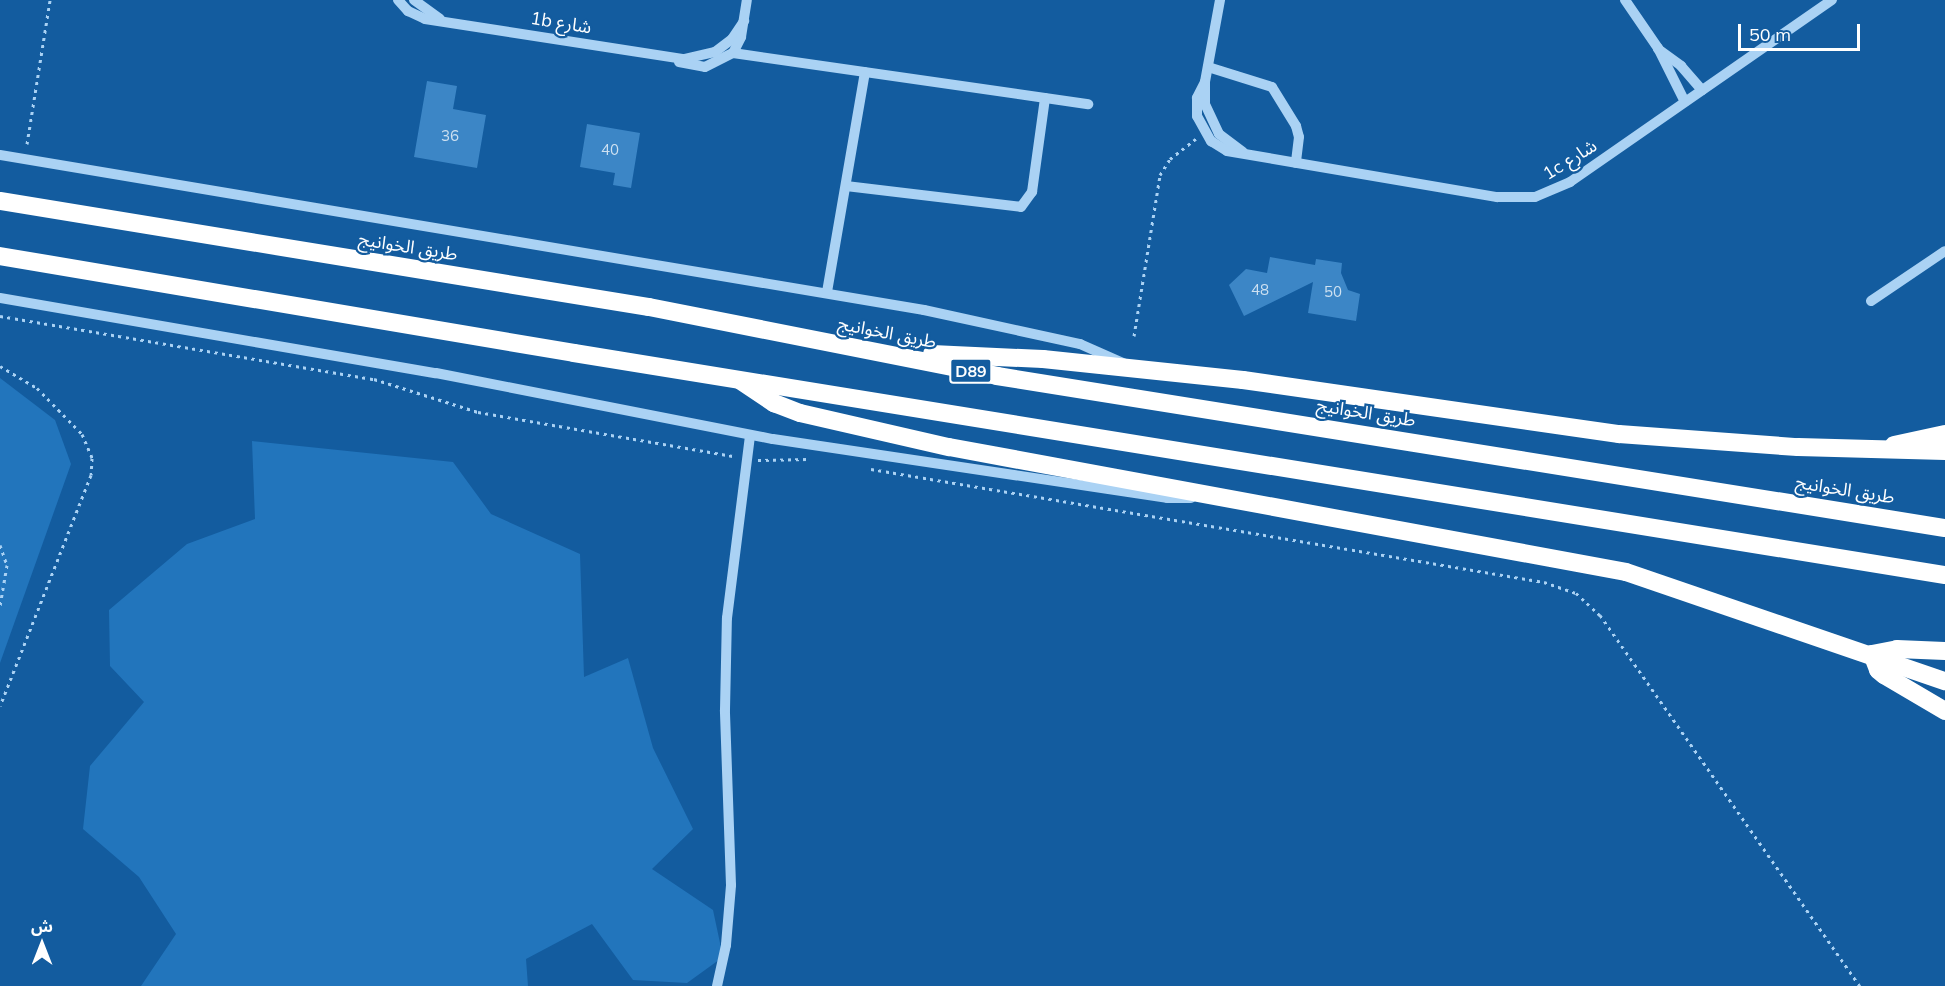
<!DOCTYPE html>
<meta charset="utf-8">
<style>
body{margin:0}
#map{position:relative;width:1945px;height:986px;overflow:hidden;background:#135c9f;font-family:Mulish,"Noto Sans Arabic",sans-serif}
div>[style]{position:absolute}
.green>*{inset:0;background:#2275bc}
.building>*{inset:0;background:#3c86c6}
.path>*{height:3px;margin-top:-1.5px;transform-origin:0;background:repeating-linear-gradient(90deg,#aad2f4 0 3px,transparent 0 7.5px)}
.minor>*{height:10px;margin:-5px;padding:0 5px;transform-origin:5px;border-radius:5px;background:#aad2f4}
.highway>*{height:18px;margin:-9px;padding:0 9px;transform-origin:9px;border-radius:9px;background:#fff}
span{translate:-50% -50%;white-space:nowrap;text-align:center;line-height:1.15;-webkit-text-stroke:4.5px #135c9f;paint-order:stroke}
.number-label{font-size:15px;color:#cee1f1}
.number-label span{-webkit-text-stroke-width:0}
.shield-label span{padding:2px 4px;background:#135c9f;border:2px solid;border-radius:4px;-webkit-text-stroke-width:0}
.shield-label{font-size:16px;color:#fff;font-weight:700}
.street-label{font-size:18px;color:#fff}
.north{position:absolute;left:12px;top:914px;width:60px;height:60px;-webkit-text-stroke:4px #135c9f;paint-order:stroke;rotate:0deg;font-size:16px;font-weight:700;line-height:24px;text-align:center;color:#fff}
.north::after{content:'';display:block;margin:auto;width:21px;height:27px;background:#fff;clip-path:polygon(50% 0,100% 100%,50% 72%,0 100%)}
.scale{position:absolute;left:1738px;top:24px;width:122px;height:27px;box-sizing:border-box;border:3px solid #fff;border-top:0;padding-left:8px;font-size:18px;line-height:21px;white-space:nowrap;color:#fff;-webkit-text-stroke:4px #135c9f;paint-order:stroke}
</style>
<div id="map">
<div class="green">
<div style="clip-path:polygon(0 378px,55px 420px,71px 464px,0 663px)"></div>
<div style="clip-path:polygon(252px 441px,453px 462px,491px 514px,580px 554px,584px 677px,628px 658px,653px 748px,693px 829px,652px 869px,713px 910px,723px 957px,687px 983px,633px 980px,592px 924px,526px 959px,528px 986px,141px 986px,176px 934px,139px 877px,83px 829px,90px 766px,144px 702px,110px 666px,109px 610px,187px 544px,255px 519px)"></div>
</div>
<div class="building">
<div style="clip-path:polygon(427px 81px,457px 86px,453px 109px,486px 115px,477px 168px,414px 157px)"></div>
<div style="clip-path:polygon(587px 124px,640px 133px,631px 188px,613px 185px,615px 173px,580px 167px)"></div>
<div style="clip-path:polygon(1270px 257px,1315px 265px,1316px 259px,1342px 263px,1341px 273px,1348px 290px,1360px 294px,1356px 321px,1308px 313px,1313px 282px,1244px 316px,1229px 285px,1246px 269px,1267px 273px)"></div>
</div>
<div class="path">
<div style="left:27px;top:144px;width:146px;rotate:-80.9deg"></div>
<div style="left:0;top:316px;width:379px;rotate:9.6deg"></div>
<div style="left:374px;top:379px;width:109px;rotate:17.6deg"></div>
<div style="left:478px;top:412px;width:260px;rotate:9.8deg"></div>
<div style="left:1134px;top:336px;width:163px;rotate:-80.8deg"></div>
<div style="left:1160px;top:175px;width:19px;rotate:-58deg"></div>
<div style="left:1170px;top:159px;width:33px;rotate:-38deg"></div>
<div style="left:0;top:366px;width:43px;rotate:30.7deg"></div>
<div style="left:37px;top:388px;width:64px;rotate:45.6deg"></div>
<div style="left:82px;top:434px;width:26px;rotate:67deg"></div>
<div style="left:92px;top:458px;width:17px;rotate:93deg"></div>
<div style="left:91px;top:475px;width:248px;rotate:111.5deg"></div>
<div style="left:758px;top:460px;width:50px;rotate:-1.1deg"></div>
<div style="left:871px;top:469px;width:682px;rotate:9.53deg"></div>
<div style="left:1544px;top:582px;width:34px;rotate:19deg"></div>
<div style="left:1576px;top:593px;width:33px;rotate:43deg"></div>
<div style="left:1600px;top:615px;width:453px;rotate:55deg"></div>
<div style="left:0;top:545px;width:21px;rotate:71deg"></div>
<div style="left:7px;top:565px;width:42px;rotate:99.7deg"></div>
</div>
<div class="minor">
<div style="left:398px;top:0;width:15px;rotate:48deg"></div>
<div style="left:408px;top:11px;width:19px;rotate:25deg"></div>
<div style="left:425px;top:19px;width:262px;rotate:8.8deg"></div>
<div style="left:684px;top:59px;width:32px;rotate:-13deg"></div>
<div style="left:715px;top:52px;width:21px;rotate:-37deg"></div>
<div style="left:732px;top:39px;width:22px;rotate:-56deg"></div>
<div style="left:414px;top:0;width:32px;rotate:36deg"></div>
<div style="left:1220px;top:0;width:83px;rotate:100.4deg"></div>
<div style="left:1205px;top:82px;width:22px;rotate:90deg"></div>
<div style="left:1205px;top:104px;width:33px;rotate:65deg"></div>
<div style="left:1219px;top:134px;width:30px;rotate:37deg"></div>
<div style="left:1625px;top:0;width:58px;rotate:55.5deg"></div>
<div style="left:1658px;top:48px;width:60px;rotate:63.4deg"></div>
<div style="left:1658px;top:49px;width:29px;rotate:36deg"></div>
<div style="left:1681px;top:66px;width:32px;rotate:49deg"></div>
<div style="left:733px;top:53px;width:359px;rotate:8.2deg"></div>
<div style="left:679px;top:62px;width:26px;rotate:11deg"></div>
<div style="left:705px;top:67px;width:31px;rotate:-27deg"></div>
<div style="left:733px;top:53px;width:18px;rotate:-63deg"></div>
<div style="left:741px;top:37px;width:37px;rotate:-81deg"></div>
<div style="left:1208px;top:67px;width:67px;rotate:17.4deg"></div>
<div style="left:1272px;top:87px;width:46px;rotate:58.4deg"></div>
<div style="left:1296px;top:126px;width:11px;rotate:75deg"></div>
<div style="left:1299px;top:137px;width:26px;rotate:97deg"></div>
<div style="left:1205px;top:82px;width:18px;rotate:117deg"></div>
<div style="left:1197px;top:98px;width:18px;rotate:90deg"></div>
<div style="left:1197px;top:116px;width:29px;rotate:61deg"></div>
<div style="left:1211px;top:141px;width:19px;rotate:32deg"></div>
<div style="left:1227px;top:151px;width:274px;rotate:9.7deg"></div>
<div style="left:1497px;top:197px;width:38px"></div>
<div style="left:1535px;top:197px;width:38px;rotate:-23deg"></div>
<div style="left:1570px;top:182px;width:319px;rotate:-34.8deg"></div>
<div style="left:0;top:155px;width:937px;rotate:9.52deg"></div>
<div style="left:924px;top:310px;width:160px;rotate:12.3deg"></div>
<div style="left:1080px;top:344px;width:49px;rotate:24deg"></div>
<div style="left:846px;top:186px;width:176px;rotate:6.8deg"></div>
<div style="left:1021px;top:207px;width:19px;rotate:-54deg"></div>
<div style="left:1032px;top:192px;width:95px;rotate:-82.1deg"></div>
<div style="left:827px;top:292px;width:223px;rotate:-80.2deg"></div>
<div style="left:0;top:298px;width:442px;rotate:9.8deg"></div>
<div style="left:436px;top:373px;width:343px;rotate:11.1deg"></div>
<div style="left:773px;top:439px;width:398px;rotate:8.5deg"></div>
<div style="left:1167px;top:498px;width:24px"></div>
<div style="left:1871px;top:301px;width:89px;rotate:-34deg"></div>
<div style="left:717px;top:986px;width:42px;rotate:-77.6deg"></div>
<div style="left:726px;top:945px;width:60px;rotate:-85.2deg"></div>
<div style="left:731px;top:885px;width:175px;rotate:-92deg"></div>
<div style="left:725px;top:710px;width:92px;rotate:-88.8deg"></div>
<div style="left:727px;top:618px;width:184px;rotate:-82.8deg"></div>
</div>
<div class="highway">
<div style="left:0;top:201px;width:658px;rotate:9.28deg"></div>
<div style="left:649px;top:307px;width:355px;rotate:11.2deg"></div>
<div style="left:997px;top:376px;width:960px;rotate:9.11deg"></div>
<div style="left:0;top:256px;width:582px;rotate:9.59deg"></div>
<div style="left:574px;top:353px;width:1389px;rotate:9.2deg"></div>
<div style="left:932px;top:354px;width:111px;rotate:2.6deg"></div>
<div style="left:1043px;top:359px;width:201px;rotate:6deg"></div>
<div style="left:1243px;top:380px;width:380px;rotate:8.2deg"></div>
<div style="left:1619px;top:434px;width:179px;rotate:4.2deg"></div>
<div style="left:1798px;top:447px;width:147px;rotate:1.6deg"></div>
<div style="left:741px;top:381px;width:40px;rotate:34deg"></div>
<div style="left:774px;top:403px;width:28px;rotate:21deg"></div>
<div style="left:800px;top:413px;width:153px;rotate:12.9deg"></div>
<div style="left:949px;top:447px;width:688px;rotate:10.46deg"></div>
<div style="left:1626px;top:572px;width:337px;rotate:18.9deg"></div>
<div style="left:1894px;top:445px;width:52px;rotate:-12.2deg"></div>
<div style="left:1872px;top:654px;width:17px;rotate:69deg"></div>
<div style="left:1878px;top:670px;width:8px;rotate:40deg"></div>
<div style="left:1884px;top:675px;width:71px;rotate:30.5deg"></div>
<div style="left:1872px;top:654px;width:25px;rotate:-11deg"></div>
<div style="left:1897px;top:649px;width:48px;rotate:2.4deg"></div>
</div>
<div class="number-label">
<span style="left:450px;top:136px">36</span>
<span style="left:610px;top:150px">40</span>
<span style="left:1260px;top:290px">48</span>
<span style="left:1333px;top:292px">50</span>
</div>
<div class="shield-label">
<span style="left:971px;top:371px">D89</span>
</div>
<div class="street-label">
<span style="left:561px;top:23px;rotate:9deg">1b شارع</span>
<span style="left:1570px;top:160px;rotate:-32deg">1c شارع</span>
<span style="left:408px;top:247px;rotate:9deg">طريق الخوانيج</span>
<span style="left:887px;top:333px;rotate:11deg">طريق الخوانيج</span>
<span style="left:1366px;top:413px;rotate:9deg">طريق الخوانيج</span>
<span style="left:1845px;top:490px;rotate:9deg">طريق الخوانيج</span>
</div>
<div class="north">ش</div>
<div class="scale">50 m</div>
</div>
